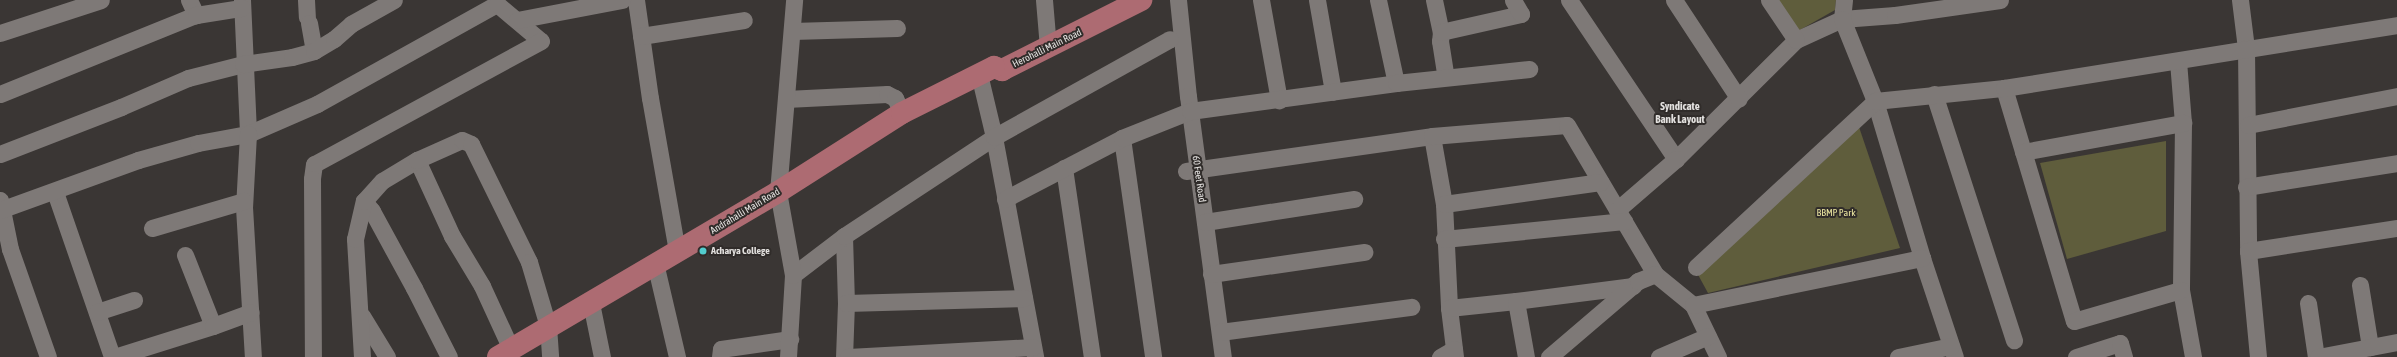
<!DOCTYPE html>
<style>
body{margin:0}
#map{position:relative;width:2397px;height:357px;overflow:hidden;background:#3a3634;font-family:"Asap Condensed",sans-serif}
div>[style]{position:absolute}
.green>*{inset:0;background:#5f5d3c}
.minor>*{height:17px;margin:-8.5px;padding:0 8.5px;transform-origin:8.5px;border-radius:8.5px;background:#7e7977}
.major>*{height:22px;margin:-11px;padding:0 11px;transform-origin:11px;border-radius:11px;background:#ad6b72}
.dots>*{width:11px;height:11px;translate:-50% -50%;box-sizing:border-box;border:2px solid #302c2a;border-radius:50%}
span{translate:-50% -50%;white-space:nowrap;text-align:center;line-height:1.15;-webkit-text-stroke:4px #302c2a;paint-order:stroke}
.street-label{font-size:10px;color:#e3e1df}
.park-label{font-size:10px;color:#ebe6a0}
.poi-label{font-size:10px;color:#e3e1df;font-weight:700}
.left{translate:0 -50%;text-align:left}
.neighbourhood-label{font-size:11px;color:#e3e1df;font-weight:700}
</style>
<div id="map">
<div class="green">
<div style="clip-path:polygon(1778px 0,1836px 0,1835px 10px,1798px 31px)"></div>
<div style="clip-path:polygon(1859px 127px,1900px 248px,1708px 293px,1696px 271px)"></div>
<div style="clip-path:polygon(2166px 141px,2166px 231px,2067px 259px,2040px 163px)"></div>
</div>
<div class="minor">
<div style="left:189px;top:0;width:17px;rotate:65deg"></div>
<div style="left:242px;top:0;width:134px;rotate:87.4deg"></div>
<div style="left:248px;top:134px;width:75px;rotate:-23.5deg"></div>
<div style="left:317px;top:104px;width:206px;rotate:-29.1deg"></div>
<div style="left:497px;top:4px;width:57px;rotate:40.1deg"></div>
<div style="left:541px;top:41px;width:258px;rotate:151.5deg"></div>
<div style="left:314px;top:164px;width:15px;rotate:98deg"></div>
<div style="left:312px;top:179px;width:178px;rotate:89.7deg"></div>
<div style="left:306px;top:0;width:17px;rotate:87deg"></div>
<div style="left:636px;top:0;width:99px;rotate:81.9deg"></div>
<div style="left:650px;top:98px;width:155px;rotate:80deg"></div>
<div style="left:1044px;top:0;width:48px;rotate:85.2deg"></div>
<div style="left:1178px;top:0;width:97px;rotate:84.1deg"></div>
<div style="left:1188px;top:96px;width:263px;rotate:82.4deg"></div>
<div style="left:1261px;top:0;width:102px;rotate:79.8deg"></div>
<div style="left:1317px;top:0;width:93px;rotate:80.1deg"></div>
<div style="left:1378px;top:0;width:85px;rotate:77.8deg"></div>
<div style="left:1434px;top:0;width:33px;rotate:78deg"></div>
<div style="left:1441px;top:32px;width:9px;rotate:96deg"></div>
<div style="left:1440px;top:41px;width:36px;rotate:81deg"></div>
<div style="left:1569px;top:0;width:192px;rotate:56.1deg"></div>
<div style="left:1676px;top:159px;width:169px;rotate:-44.8deg"></div>
<div style="left:1796px;top:40px;width:51px;rotate:-24.5deg"></div>
<div style="left:1842px;top:19px;width:53px;rotate:-4.3deg"></div>
<div style="left:1895px;top:15px;width:106px;rotate:-8.1deg"></div>
<div style="left:1674px;top:0;width:118px;rotate:56.7deg"></div>
<div style="left:1769px;top:0;width:48px;rotate:56deg"></div>
<div style="left:1844px;top:0;width:19px;rotate:96deg"></div>
<div style="left:1842px;top:19px;width:88px;rotate:68.1deg"></div>
<div style="left:1875px;top:101px;width:164px;rotate:73.3deg"></div>
<div style="left:1922px;top:258px;width:104px;rotate:71.6deg"></div>
<div style="left:2240px;top:0;width:48px;rotate:82.9deg"></div>
<div style="left:2246px;top:48px;width:203px;rotate:89.4deg"></div>
<div style="left:2248px;top:251px;width:106px;rotate:84.6deg"></div>
<div style="left:517px;top:20px;width:107px;rotate:-10.8deg"></div>
<div style="left:309px;top:23px;width:28px;rotate:80deg"></div>
<div style="left:792px;top:31px;width:105px;rotate:-1.6deg"></div>
<div style="left:1441px;top:32px;width:82px;rotate:-12.7deg"></div>
<div style="left:1521px;top:14px;width:16px;rotate:-120deg"></div>
<div style="left:0;top:33px;width:106px;rotate:-18.1deg"></div>
<div style="left:641px;top:36px;width:104px;rotate:-8.8deg"></div>
<div style="left:2178px;top:61px;width:62px;rotate:85.4deg"></div>
<div style="left:2183px;top:123px;width:167px;rotate:90.7deg"></div>
<div style="left:2181px;top:290px;width:68px;rotate:79.8deg"></div>
<div style="left:979px;top:74px;width:65px;rotate:76.6deg"></div>
<div style="left:994px;top:137px;width:224px;rotate:79.4deg"></div>
<div style="left:2004px;top:88px;width:243px;rotate:73.3deg"></div>
<div style="left:2074px;top:321px;width:111px;rotate:-16.2deg"></div>
<div style="left:0;top:94px;width:211px;rotate:-22deg"></div>
<div style="left:196px;top:15px;width:46px;rotate:-8.8deg"></div>
<div style="left:1934px;top:94px;width:259px;rotate:72deg"></div>
<div style="left:786px;top:99px;width:101px;rotate:-2.8deg"></div>
<div style="left:887px;top:94px;width:9px;rotate:27deg"></div>
<div style="left:895px;top:98px;width:17px;rotate:65deg"></div>
<div style="left:2248px;top:125px;width:152px;rotate:-11deg"></div>
<div style="left:1432px;top:136px;width:69px;rotate:80deg"></div>
<div style="left:1444px;top:204px;width:104px;rotate:87.2deg"></div>
<div style="left:1449px;top:308px;width:49px;rotate:83deg"></div>
<div style="left:1122px;top:138px;width:221px;rotate:81.9deg"></div>
<div style="left:2023px;top:152px;width:163px;rotate:-10.3deg"></div>
<div style="left:0;top:154px;width:130px;rotate:-21.2deg"></div>
<div style="left:121px;top:107px;width:73px;rotate:-23.4deg"></div>
<div style="left:188px;top:78px;width:57px;rotate:-14.3deg"></div>
<div style="left:243px;top:64px;width:49px;rotate:-8.1deg"></div>
<div style="left:292px;top:57px;width:23px;rotate:-15deg"></div>
<div style="left:314px;top:51px;width:23px;rotate:-31deg"></div>
<div style="left:334px;top:39px;width:23px;rotate:-41deg"></div>
<div style="left:351px;top:24px;width:49px;rotate:-29.2deg"></div>
<div style="left:417px;top:160px;width:84px;rotate:65.3deg"></div>
<div style="left:452px;top:236px;width:58px;rotate:59deg"></div>
<div style="left:482px;top:286px;width:69px;rotate:65.3deg"></div>
<div style="left:1064px;top:168px;width:191px;rotate:81.6deg"></div>
<div style="left:1186px;top:171px;width:248px;rotate:-8.1deg"></div>
<div style="left:1432px;top:136px;width:135px;rotate:-4.7deg"></div>
<div style="left:1567px;top:125px;width:173px;rotate:59.4deg"></div>
<div style="left:1655px;top:274px;width:49px;rotate:39.2deg"></div>
<div style="left:1693px;top:305px;width:58px;rotate:64.3deg"></div>
<div style="left:2246px;top:187px;width:153px;rotate:-9deg"></div>
<div style="left:55px;top:192px;width:175px;rotate:70.9deg"></div>
<div style="left:1005px;top:199px;width:132px;rotate:-27.5deg"></div>
<div style="left:1122px;top:138px;width:73px;rotate:-21.7deg"></div>
<div style="left:1190px;top:111px;width:208px;rotate:-7.7deg"></div>
<div style="left:1396px;top:83px;width:134px;rotate:-6deg"></div>
<div style="left:0;top:200px;width:50px;rotate:78.5deg"></div>
<div style="left:10px;top:249px;width:114px;rotate:70.6deg"></div>
<div style="left:364px;top:201px;width:13px;rotate:51deg"></div>
<div style="left:372px;top:211px;width:88px;rotate:61.4deg"></div>
<div style="left:414px;top:288px;width:77px;rotate:63.1deg"></div>
<div style="left:1444px;top:204px;width:158px;rotate:-8deg"></div>
<div style="left:0;top:210px;width:147px;rotate:-19.9deg"></div>
<div style="left:138px;top:160px;width:62px;rotate:-15.8deg"></div>
<div style="left:198px;top:143px;width:51px;rotate:-10.2deg"></div>
<div style="left:248px;top:134px;width:73px;rotate:93.1deg"></div>
<div style="left:244px;top:207px;width:150px;rotate:86.6deg"></div>
<div style="left:1617px;top:210px;width:78px;rotate:-40.8deg"></div>
<div style="left:1205px;top:222px;width:151px;rotate:-8.8deg"></div>
<div style="left:152px;top:228px;width:96px;rotate:-16.4deg"></div>
<div style="left:844px;top:236px;width:67px;rotate:88.3deg"></div>
<div style="left:846px;top:303px;width:54px;rotate:92.1deg"></div>
<div style="left:1444px;top:239px;width:181px;rotate:-5.7deg"></div>
<div style="left:2248px;top:251px;width:151px;rotate:-8.8deg"></div>
<div style="left:185px;top:255px;width:76px;rotate:68.5deg"></div>
<div style="left:655px;top:263px;width:97px;rotate:76.8deg"></div>
<div style="left:1696px;top:267px;width:244px;rotate:-42.8deg"></div>
<div style="left:1875px;top:101px;width:130px;rotate:-5.8deg"></div>
<div style="left:2004px;top:88px;width:398px;rotate:-9.1deg"></div>
<div style="left:1211px;top:274px;width:155px;rotate:-8.2deg"></div>
<div style="left:793px;top:275px;width:64px;rotate:-37.4deg"></div>
<div style="left:844px;top:236px;width:180px;rotate:-33.4deg"></div>
<div style="left:994px;top:137px;width:201px;rotate:-29.1deg"></div>
<div style="left:2360px;top:285px;width:63px;rotate:80.8deg"></div>
<div style="left:1516px;top:301px;width:118px;rotate:-7.3deg"></div>
<div style="left:591px;top:303px;width:55px;rotate:78.5deg"></div>
<div style="left:846px;top:303px;width:178px;rotate:-1.6deg"></div>
<div style="left:2308px;top:303px;width:55px;rotate:81.6deg"></div>
<div style="left:1693px;top:305px;width:234px;rotate:-11.6deg"></div>
<div style="left:1449px;top:308px;width:67px;rotate:-6deg"></div>
<div style="left:1516px;top:301px;width:57px;rotate:79.9deg"></div>
<div style="left:97px;top:312px;width:39px;rotate:-18deg"></div>
<div style="left:362px;top:316px;width:48px;rotate:58.6deg"></div>
<div style="left:1220px;top:332px;width:193px;rotate:-7.5deg"></div>
<div style="left:114px;top:357px;width:104px;rotate:-17.4deg"></div>
<div style="left:213px;top:326px;width:40px;rotate:-20.2deg"></div>
<div style="left:362px;top:357px;width:118px;rotate:-93.4deg"></div>
<div style="left:355px;top:239px;width:39px;rotate:-77deg"></div>
<div style="left:364px;top:201px;width:27px;rotate:-48deg"></div>
<div style="left:382px;top:181px;width:41px;rotate:-31deg"></div>
<div style="left:417px;top:160px;width:49px;rotate:-24deg"></div>
<div style="left:462px;top:140px;width:10px;rotate:24deg"></div>
<div style="left:471px;top:144px;width:131px;rotate:63.8deg"></div>
<div style="left:529px;top:262px;width:67px;rotate:73.5deg"></div>
<div style="left:548px;top:326px;width:31px;rotate:86deg"></div>
<div style="left:720px;top:357px;width:8px;rotate:-83deg"></div>
<div style="left:721px;top:349px;width:70px;rotate:-8.2deg"></div>
<div style="left:788px;top:357px;width:82px;rotate:-86.5deg"></div>
<div style="left:793px;top:275px;width:84px;rotate:-100.2deg"></div>
<div style="left:778px;top:192px;width:193px;rotate:-85.2deg"></div>
<div style="left:848px;top:357px;width:185px;rotate:-3.1deg"></div>
<div style="left:1440px;top:357px;width:16px;rotate:-30deg"></div>
<div style="left:1549px;top:357px;width:117px;rotate:-40.5deg"></div>
<div style="left:1638px;top:281px;width:18px;rotate:-22deg"></div>
<div style="left:1659px;top:357px;width:53px;rotate:-23.2deg"></div>
<div style="left:1898px;top:357px;width:54px;rotate:-11.7deg"></div>
<div style="left:2076px;top:357px;width:46px;rotate:-17.7deg"></div>
<div style="left:2120px;top:343px;width:15px;rotate:74deg"></div>
<div style="left:2318px;top:357px;width:80px;rotate:-10.8deg"></div>
</div>
<div class="major">
<div style="left:994px;top:67px;width:9px;rotate:21deg"></div>
<div style="left:1002px;top:70px;width:156px;rotate:-26.7deg"></div>
<div style="left:498px;top:357px;width:325px;rotate:-30.5deg"></div>
<div style="left:778px;top:192px;width:147px;rotate:-32.5deg"></div>
<div style="left:902px;top:113px;width:103px;rotate:-26.6deg"></div>
</div>
<div class="dots">
<div style="left:703px;top:251px;background:#52cdce"></div>
</div>
<div class="street-label">
<span style="left:1047px;top:48px;rotate:-26deg">Herohalli Main Road</span>
<span style="left:1199px;top:179px;rotate:82deg">60 Feet Road</span>
<span style="left:745px;top:211px;rotate:-31deg">Andrahalli Main Road</span>
</div>
<div class="park-label">
<span style="left:1836px;top:213px">BBMP Park</span>
</div>
<div class="poi-label">
<span class="left" style="left:711px;top:251px">Acharya College</span>
</div>
<div class="neighbourhood-label">
<span style="left:1680px;top:113px">Syndicate<br>Bank Layout</span>
</div>
</div>
